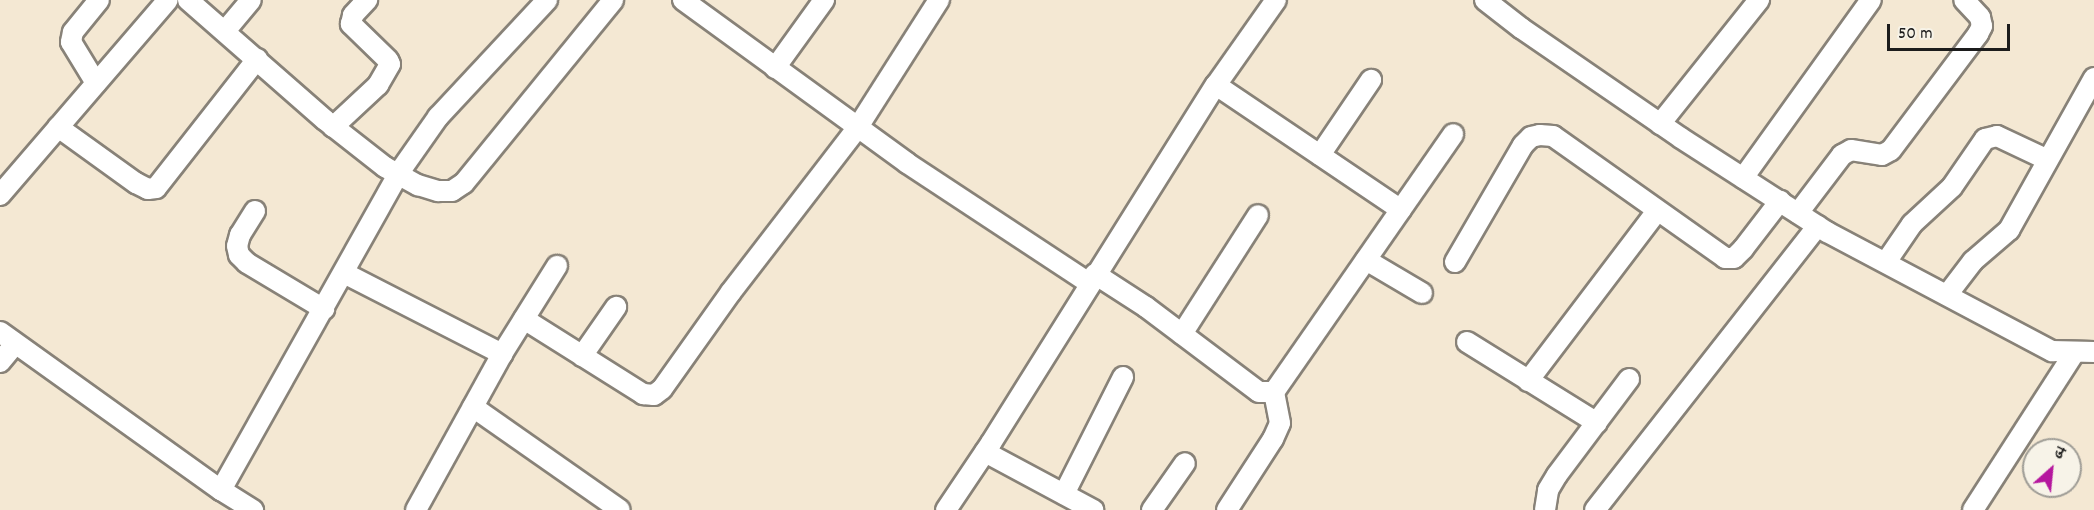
<!DOCTYPE html>
<meta charset="utf-8">
<style>
body{margin:0}
#map{position:relative;width:2094px;height:510px;overflow:hidden;background:#f4e8d3;font-family:Dekko,"Playpen Sans Deva",sans-serif}
div>[style]{position:absolute}
.roads{filter:drop-shadow(2px 0 #888278) drop-shadow(-2px 0 #888278) drop-shadow(0 2px #888278) drop-shadow(0 -2px #888278)}
.street>*{height:20px;margin:-10px;padding:0 10px;transform-origin:10px;border-radius:10px;background:#fff}
span{translate:-50% -50%;white-space:nowrap;text-align:center;line-height:1.15;-webkit-text-stroke:6px #f7f3e8;paint-order:stroke}
.north{position:absolute;left:2022px;top:438px;width:60px;height:60px;box-sizing:border-box;background:#f7f3e8;border:2px solid #9f9d96;border-radius:50%;rotate:27deg;font-size:16px;font-weight:700;line-height:24px;text-align:center;color:#1c1c1c}
.north::after{content:'';display:block;margin:auto;width:21px;height:27px;background:#b5179e;clip-path:polygon(50% 0,100% 100%,50% 72%,0 100%)}
.scale{position:absolute;left:1887px;top:24px;width:123px;height:27px;box-sizing:border-box;border:3px solid #1c1c1c;border-top:0;padding-left:8px;font-size:18px;line-height:21px;white-space:nowrap;color:#1c1c1c;-webkit-text-stroke:4px #f7f3e8;paint-order:stroke}
</style>
<div id="map">
<div class="roads">
<div class="street">
<div style="left:188px;top:0;width:182px;rotate:41.2deg"></div>
<div style="left:325px;top:120px;width:76px;rotate:38.1deg"></div>
<div style="left:385px;top:167px;width:38px;rotate:29deg"></div>
<div style="left:418px;top:185px;width:21px;rotate:17deg"></div>
<div style="left:438px;top:191px;width:14px"></div>
<div style="left:452px;top:191px;width:14px;rotate:-34deg"></div>
<div style="left:464px;top:183px;width:236px;rotate:-50.8deg"></div>
<div style="left:683px;top:0;width:277px;rotate:36deg"></div>
<div style="left:907px;top:163px;width:218px;rotate:33.4deg"></div>
<div style="left:1485px;top:0;width:46px;rotate:37.9deg"></div>
<div style="left:1521px;top:28px;width:194px;rotate:34.5deg"></div>
<div style="left:1681px;top:138px;width:174px;rotate:32.8deg"></div>
<div style="left:1827px;top:232px;width:255px;rotate:27.9deg"></div>
<div style="left:2052px;top:351px;width:42px;rotate:1.4deg"></div>
<div style="left:225px;top:31px;width:40px;rotate:-50deg"></div>
<div style="left:775px;top:68px;width:84px;rotate:-54.2deg"></div>
<div style="left:96px;top:83px;width:48px;rotate:-121.4deg"></div>
<div style="left:71px;top:42px;width:10px;rotate:-79deg"></div>
<div style="left:73px;top:32px;width:41px;rotate:-50.9deg"></div>
<div style="left:1216px;top:85px;width:223px;rotate:34deg"></div>
<div style="left:1660px;top:124px;width:159px;rotate:-51.4deg"></div>
<div style="left:58px;top:127px;width:96px;rotate:35.7deg"></div>
<div style="left:136px;top:183px;width:13px;rotate:27deg"></div>
<div style="left:148px;top:189px;width:8px;rotate:-7deg"></div>
<div style="left:156px;top:188px;width:164px;rotate:-51.9deg"></div>
<div style="left:333px;top:127px;width:62px;rotate:-43deg"></div>
<div style="left:378px;top:85px;width:24px;rotate:-60deg"></div>
<div style="left:390px;top:64px;width:4px;rotate:-117deg"></div>
<div style="left:388px;top:60px;width:52px;rotate:-135.8deg"></div>
<div style="left:351px;top:24px;width:9px;rotate:-77deg"></div>
<div style="left:353px;top:15px;width:21px;rotate:-47deg"></div>
<div style="left:1320px;top:155px;width:91px;rotate:-55.8deg"></div>
<div style="left:1743px;top:178px;width:219px;rotate:-54.3deg"></div>
<div style="left:0;top:195px;width:257px;rotate:-49.3deg"></div>
<div style="left:255px;top:211px;width:28px;rotate:122deg"></div>
<div style="left:240px;top:235px;width:11px;rotate:105deg"></div>
<div style="left:237px;top:246px;width:9px;rotate:77deg"></div>
<div style="left:239px;top:255px;width:11px;rotate:45deg"></div>
<div style="left:247px;top:263px;width:90px;rotate:30.9deg"></div>
<div style="left:1798px;top:213px;width:73px;rotate:-52.8deg"></div>
<div style="left:1842px;top:155px;width:10px;rotate:-29deg"></div>
<div style="left:1851px;top:150px;width:31px;rotate:9deg"></div>
<div style="left:1882px;top:155px;width:10px;rotate:-29deg"></div>
<div style="left:1891px;top:150px;width:145px;rotate:-53.1deg"></div>
<div style="left:1978px;top:34px;width:9px;rotate:-63deg"></div>
<div style="left:1982px;top:26px;width:9px;rotate:-103deg"></div>
<div style="left:1980px;top:17px;width:23px;rotate:-133deg"></div>
<div style="left:1366px;top:260px;width:65px;rotate:30.5deg"></div>
<div style="left:1455px;top:262px;width:135px;rotate:-59.8deg"></div>
<div style="left:1523px;top:145px;width:11px;rotate:-45deg"></div>
<div style="left:1531px;top:137px;width:9px;rotate:-13deg"></div>
<div style="left:1540px;top:135px;width:13px;rotate:4deg"></div>
<div style="left:1553px;top:136px;width:211px;rotate:35.3deg"></div>
<div style="left:1725px;top:258px;width:9px"></div>
<div style="left:1734px;top:258px;width:13px;rotate:-45deg"></div>
<div style="left:1743px;top:249px;width:61px;rotate:-52.4deg"></div>
<div style="left:1886px;top:262px;width:46px;rotate:-55.6deg"></div>
<div style="left:1912px;top:224px;width:54px;rotate:-42.8deg"></div>
<div style="left:1952px;top:187px;width:58px;rotate:-55.5deg"></div>
<div style="left:1985px;top:139px;width:12px;rotate:-14deg"></div>
<div style="left:1997px;top:136px;width:56px;rotate:25.2deg"></div>
<div style="left:344px;top:273px;width:178px;rotate:27.1deg"></div>
<div style="left:1095px;top:274px;width:61px;rotate:32.9deg"></div>
<div style="left:1146px;top:307px;width:141px;rotate:37deg"></div>
<div style="left:1259px;top:392px;width:15px"></div>
<div style="left:1274px;top:392px;width:314px;rotate:-55.2deg"></div>
<div style="left:1947px;top:295px;width:43px;rotate:-52.6deg"></div>
<div style="left:1973px;top:261px;width:48px;rotate:-40.7deg"></div>
<div style="left:2009px;top:230px;width:174px;rotate:-60.8deg"></div>
<div style="left:524px;top:319px;width:141px;rotate:32.2deg"></div>
<div style="left:643px;top:394px;width:11px;rotate:5deg"></div>
<div style="left:654px;top:395px;width:10px;rotate:-37deg"></div>
<div style="left:662px;top:389px;width:119px;rotate:-54.6deg"></div>
<div style="left:731px;top:292px;width:208px;rotate:-52.4deg"></div>
<div style="left:858px;top:127px;width:151px;rotate:-57.5deg"></div>
<div style="left:0;top:332px;width:272px;rotate:35.6deg"></div>
<div style="left:221px;top:490px;width:38px;rotate:32deg"></div>
<div style="left:1182px;top:334px;width:141px;rotate:-57.4deg"></div>
<div style="left:1467px;top:342px;width:153px;rotate:31.9deg"></div>
<div style="left:582px;top:356px;width:60px;rotate:-55.2deg"></div>
<div style="left:0;top:362px;width:23px;rotate:-50deg"></div>
<div style="left:1528px;top:381px;width:213px;rotate:-52.8deg"></div>
<div style="left:473px;top:407px;width:179px;rotate:35deg"></div>
<div style="left:985px;top:452px;width:123px;rotate:28.2deg"></div>
<div style="left:221px;top:490px;width:362px;rotate:-60.7deg"></div>
<div style="left:398px;top:174px;width:70px;rotate:-54.9deg"></div>
<div style="left:438px;top:117px;width:160px;rotate:-47deg"></div>
<div style="left:1064px;top:494px;width:131px;rotate:-63.2deg"></div>
<div style="left:416px;top:510px;width:178px;rotate:-61.1deg"></div>
<div style="left:502px;top:354px;width:104px;rotate:-58deg"></div>
<div style="left:946px;top:510px;width:81px;rotate:-56.1deg"></div>
<div style="left:991px;top:443px;width:423px;rotate:-57.9deg"></div>
<div style="left:1216px;top:85px;width:104px;rotate:-54.8deg"></div>
<div style="left:1152px;top:510px;width:57px;rotate:-54.9deg"></div>
<div style="left:1227px;top:510px;width:85px;rotate:-57.1deg"></div>
<div style="left:1273px;top:439px;width:17px;rotate:-66deg"></div>
<div style="left:1280px;top:423px;width:32px;rotate:-101deg"></div>
<div style="left:1545px;top:510px;width:20px;rotate:-81deg"></div>
<div style="left:1548px;top:490px;width:17px;rotate:-59deg"></div>
<div style="left:1557px;top:475px;width:120px;rotate:-53.1deg"></div>
<div style="left:1595px;top:510px;width:361px;rotate:-51.9deg"></div>
<div style="left:1973px;top:510px;width:187px;rotate:-57.2deg"></div>
</div>
</div>
<div class="north">उ</div>
<div class="scale">50 m</div>
</div>
